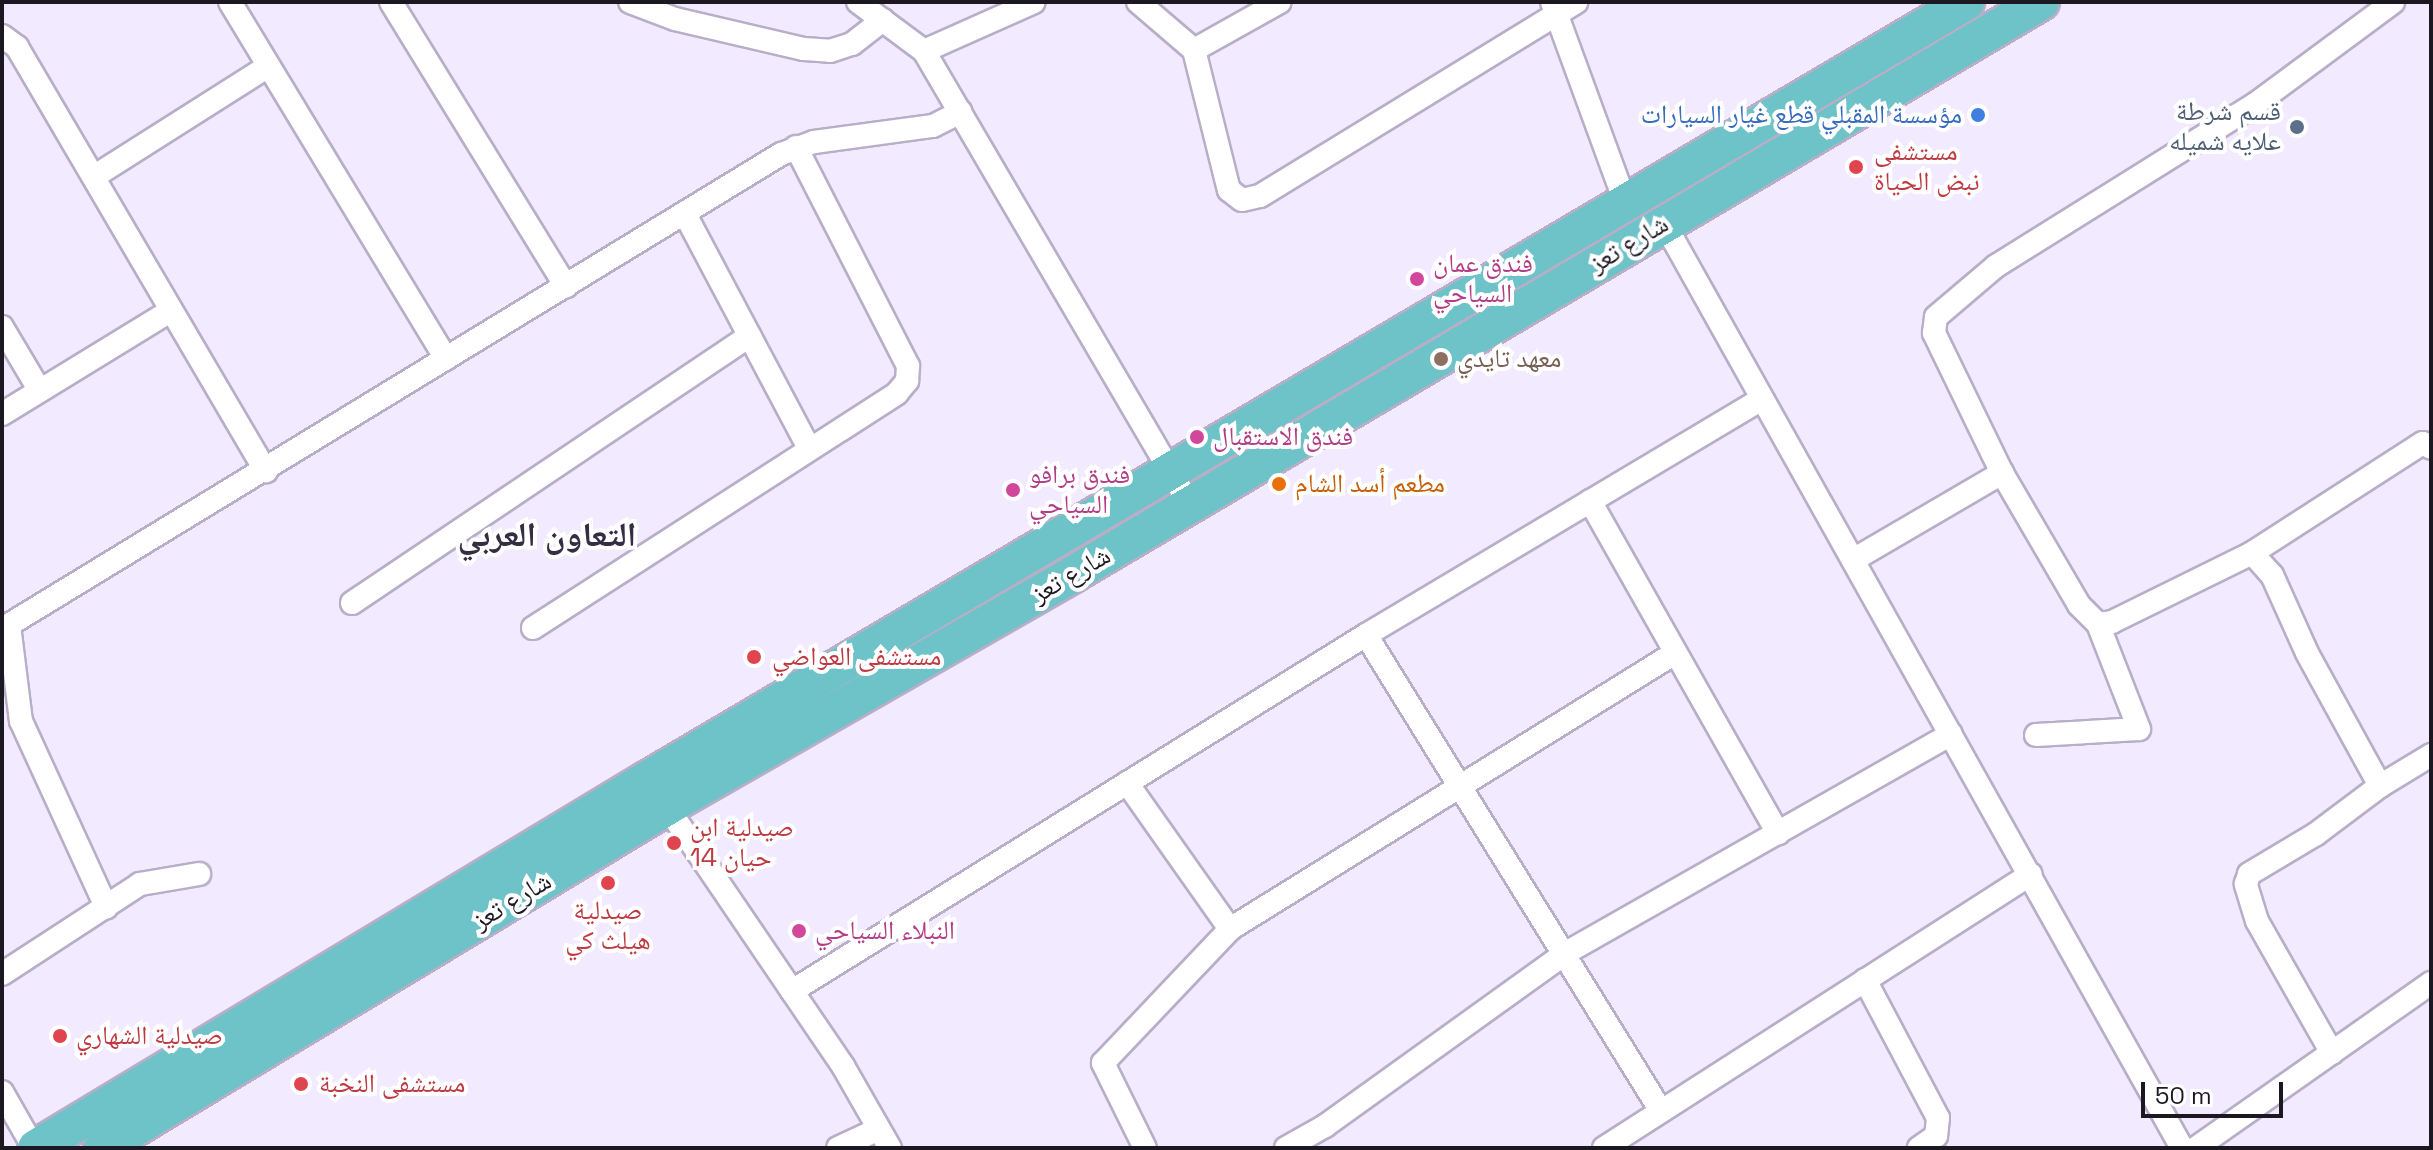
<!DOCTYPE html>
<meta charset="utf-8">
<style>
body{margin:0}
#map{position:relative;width:2433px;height:1150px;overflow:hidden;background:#f2eaff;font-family:"Space Grotesk","Noto Naskh Arabic",sans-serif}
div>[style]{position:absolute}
.roads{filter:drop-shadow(2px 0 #b8aec8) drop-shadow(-2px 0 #b8aec8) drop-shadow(0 2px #b8aec8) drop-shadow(0 -2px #b8aec8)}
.minor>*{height:22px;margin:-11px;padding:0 11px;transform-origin:11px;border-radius:11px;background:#fff}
.trunk>*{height:36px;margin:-18px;padding:0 18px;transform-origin:18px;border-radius:18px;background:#6ec3c8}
.dots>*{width:22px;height:22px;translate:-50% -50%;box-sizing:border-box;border:4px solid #fff;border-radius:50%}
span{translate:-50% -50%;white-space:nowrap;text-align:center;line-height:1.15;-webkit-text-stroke:8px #fff;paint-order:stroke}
.service-label{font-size:26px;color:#4e5e75}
.right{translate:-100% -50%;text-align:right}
.shop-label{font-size:26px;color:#366cbe}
.health-label{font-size:26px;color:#be3a42}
.left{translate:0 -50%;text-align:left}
.street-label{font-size:26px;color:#1c1822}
.hotel-label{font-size:26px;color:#b23c85}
.education-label{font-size:26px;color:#785e54}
.food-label{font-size:26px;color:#c56008}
.district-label{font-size:34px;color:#352d42;font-weight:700}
.frame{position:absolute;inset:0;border:4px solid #1c1822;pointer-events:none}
.scale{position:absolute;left:2141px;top:1082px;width:142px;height:36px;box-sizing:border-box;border:4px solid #1c1822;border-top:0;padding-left:10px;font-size:24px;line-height:28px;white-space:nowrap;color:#1c1822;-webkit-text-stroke:6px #fff;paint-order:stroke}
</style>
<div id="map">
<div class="roads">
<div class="minor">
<div style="left:230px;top:2px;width:417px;rotate:58.8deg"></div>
<div style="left:391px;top:2px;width:334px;rotate:58.4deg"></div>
<div style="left:630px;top:2px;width:48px;rotate:20.7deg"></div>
<div style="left:675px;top:19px;width:132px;rotate:13.1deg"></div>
<div style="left:804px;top:49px;width:26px;rotate:4deg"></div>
<div style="left:830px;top:51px;width:23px;rotate:-18deg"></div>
<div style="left:852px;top:44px;width:39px;rotate:-38deg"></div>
<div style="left:858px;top:2px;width:82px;rotate:36.6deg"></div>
<div style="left:924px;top:51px;width:526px;rotate:59.63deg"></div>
<div style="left:1138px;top:2px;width:74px;rotate:40.6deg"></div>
<div style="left:1194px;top:50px;width:144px;rotate:76deg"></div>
<div style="left:1229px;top:190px;width:16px;rotate:38deg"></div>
<div style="left:1242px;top:200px;width:18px;rotate:-13deg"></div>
<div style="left:1260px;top:196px;width:371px;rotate:-31.5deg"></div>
<div style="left:1552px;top:2px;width:215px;rotate:69.9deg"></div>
<div style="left:2px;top:36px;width:19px;rotate:36deg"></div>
<div style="left:17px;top:47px;width:492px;rotate:59.6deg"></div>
<div style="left:1194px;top:50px;width:98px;rotate:-29.2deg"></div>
<div style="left:924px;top:51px;width:120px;rotate:-24deg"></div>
<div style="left:95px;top:176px;width:204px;rotate:-32.4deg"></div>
<div style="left:685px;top:214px;width:263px;rotate:62.1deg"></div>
<div style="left:1664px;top:223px;width:1060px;rotate:60.75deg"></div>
<div style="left:2px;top:327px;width:74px;rotate:59.3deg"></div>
<div style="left:2px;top:414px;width:197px;rotate:-31.5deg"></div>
<div style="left:2002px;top:473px;width:153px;rotate:59.7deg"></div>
<div style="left:2079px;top:605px;width:27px;rotate:45deg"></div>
<div style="left:2098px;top:624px;width:14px;rotate:-8deg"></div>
<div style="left:2112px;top:622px;width:156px;rotate:-26.2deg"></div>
<div style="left:2252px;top:553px;width:30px;rotate:48deg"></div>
<div style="left:2272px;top:575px;width:85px;rotate:65.8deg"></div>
<div style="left:2307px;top:653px;width:152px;rotate:61.2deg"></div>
<div style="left:2380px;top:786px;width:60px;rotate:-31.3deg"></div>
<div style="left:1590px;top:501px;width:382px;rotate:60.5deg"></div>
<div style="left:2252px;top:553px;width:203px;rotate:-32.8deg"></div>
<div style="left:2423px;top:443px;width:9px;rotate:32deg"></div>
<div style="left:1853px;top:560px;width:173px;rotate:-30.3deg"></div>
<div style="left:2002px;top:473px;width:156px;rotate:-115.9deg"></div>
<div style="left:1934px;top:333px;width:16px;rotate:-83deg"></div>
<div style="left:1936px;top:317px;width:79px;rotate:-40.4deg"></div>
<div style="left:1996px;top:266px;width:304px;rotate:-32deg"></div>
<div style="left:2254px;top:105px;width:173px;rotate:-36.5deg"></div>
<div style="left:352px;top:603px;width:479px;rotate:-33.9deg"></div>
<div style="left:9px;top:625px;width:97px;rotate:82.9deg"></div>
<div style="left:21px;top:721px;width:205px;rotate:65.4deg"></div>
<div style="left:533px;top:628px;width:433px;rotate:-32.8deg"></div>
<div style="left:897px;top:393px;width:16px;rotate:-50deg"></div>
<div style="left:907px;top:381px;width:15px;rotate:-86deg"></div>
<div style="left:908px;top:366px;width:246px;rotate:-117.1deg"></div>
<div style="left:2px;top:629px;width:912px;rotate:-31.37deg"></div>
<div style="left:781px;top:154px;width:35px;rotate:-20deg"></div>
<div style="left:814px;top:142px;width:120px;rotate:-7.7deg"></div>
<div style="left:933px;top:126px;width:31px;rotate:-27deg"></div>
<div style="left:1366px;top:635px;width:560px;rotate:58.21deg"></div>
<div style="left:2036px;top:735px;width:103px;rotate:-3.3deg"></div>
<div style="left:2139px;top:729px;width:113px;rotate:-111.3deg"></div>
<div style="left:1127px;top:783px;width:179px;rotate:54.8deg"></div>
<div style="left:667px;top:807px;width:313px;rotate:55.8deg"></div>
<div style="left:843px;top:1066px;width:95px;rotate:60.2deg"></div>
<div style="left:2px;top:974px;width:165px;rotate:-33.1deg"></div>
<div style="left:140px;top:884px;width:60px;rotate:-9.6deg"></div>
<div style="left:1865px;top:980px;width:156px;rotate:62.1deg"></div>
<div style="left:1938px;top:1118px;width:18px;rotate:96deg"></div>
<div style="left:1936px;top:1136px;width:21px;rotate:145deg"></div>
<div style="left:792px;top:991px;width:675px;rotate:-31.81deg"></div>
<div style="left:1366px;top:635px;width:461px;rotate:-30.8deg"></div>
<div style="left:2332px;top:1053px;width:152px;rotate:-119.6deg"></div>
<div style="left:2257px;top:921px;width:39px;rotate:-107deg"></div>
<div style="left:2246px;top:884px;width:10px;rotate:-73deg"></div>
<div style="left:2249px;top:874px;width:78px;rotate:-30.8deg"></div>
<div style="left:2316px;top:834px;width:80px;rotate:-36.9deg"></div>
<div style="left:2px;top:1092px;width:64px;rotate:60.3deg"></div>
<div style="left:838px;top:1148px;width:45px;rotate:-24.9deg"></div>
<div style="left:1145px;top:1148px;width:95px;rotate:-116.3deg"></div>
<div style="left:1103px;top:1063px;width:185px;rotate:-46.5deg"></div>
<div style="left:1230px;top:929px;width:524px;rotate:-31.81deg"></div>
<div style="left:1286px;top:1148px;width:45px;rotate:-29.4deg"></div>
<div style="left:1325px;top:1126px;width:294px;rotate:-35.7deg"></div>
<div style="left:1564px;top:954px;width:445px;rotate:-29.6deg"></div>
<div style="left:1604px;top:1148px;width:507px;rotate:-32.69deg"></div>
<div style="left:2196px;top:1148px;width:287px;rotate:-35.1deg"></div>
</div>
<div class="trunk">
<div style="left:36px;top:1148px;width:715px;rotate:-31.09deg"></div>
<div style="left:648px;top:779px;width:1530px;rotate:-30.52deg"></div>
<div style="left:102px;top:1148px;width:660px;rotate:-31.11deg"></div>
<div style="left:667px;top:807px;width:470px;rotate:-29.8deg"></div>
<div style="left:1075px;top:573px;width:1122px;rotate:-30.59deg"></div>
</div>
</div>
<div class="dots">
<div style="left:1978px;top:115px;background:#3f7fe0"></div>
<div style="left:2297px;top:127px;background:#5c6f8a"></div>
<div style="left:1856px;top:167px;background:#e0444e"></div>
<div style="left:1417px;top:279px;background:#d1479c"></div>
<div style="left:1441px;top:359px;background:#8d6e63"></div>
<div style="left:1197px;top:437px;background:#d1479c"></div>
<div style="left:1279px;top:484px;background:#e8710a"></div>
<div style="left:1013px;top:490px;background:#d1479c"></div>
<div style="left:754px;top:657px;background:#e0444e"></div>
<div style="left:674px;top:843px;background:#e0444e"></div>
<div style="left:608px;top:883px;background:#e0444e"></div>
<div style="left:799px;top:931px;background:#d1479c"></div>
<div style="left:60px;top:1036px;background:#e0444e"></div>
<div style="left:301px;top:1084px;background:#e0444e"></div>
</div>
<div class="service-label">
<span class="right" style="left:2281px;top:127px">قسم شرطة<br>علايه شميله</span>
</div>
<div class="shop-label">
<span class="right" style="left:1962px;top:115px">مؤسسة المقبلي قطع غيار السيارات</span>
</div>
<div class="health-label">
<span class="left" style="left:1874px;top:167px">مستشفى<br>نبض الحياة</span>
<span class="left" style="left:772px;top:657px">مستشفى العواضي</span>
<span class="left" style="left:690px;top:843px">صيدلية ابن<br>حيان 14</span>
<span style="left:608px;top:926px">صيدلية<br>هيلث كي</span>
<span class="left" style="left:76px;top:1036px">صيدلية الشهاري</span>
<span class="left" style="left:319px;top:1084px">مستشفى النخبة</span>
</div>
<div class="street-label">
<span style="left:1629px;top:244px;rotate:-31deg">شارع تعز</span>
<span style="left:1071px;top:575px;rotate:-30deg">شارع تعز</span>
<span style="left:512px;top:901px;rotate:-31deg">شارع تعز</span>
</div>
<div class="hotel-label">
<span class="left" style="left:1433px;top:279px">فندق عمان<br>السياحي</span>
<span class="left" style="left:1213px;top:437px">فندق الاستقبال</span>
<span class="left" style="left:1029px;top:490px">فندق برافو<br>السياحي</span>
<span class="left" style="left:815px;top:931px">النبلاء السياحي</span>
</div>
<div class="education-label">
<span class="left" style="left:1457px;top:359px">معهد تايدي</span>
</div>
<div class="food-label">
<span class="left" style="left:1295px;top:484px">مطعم أسد الشام</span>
</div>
<div class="district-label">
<span style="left:547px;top:535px">التعاون العربي</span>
</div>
<div class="frame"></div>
<div class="scale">50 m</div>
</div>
